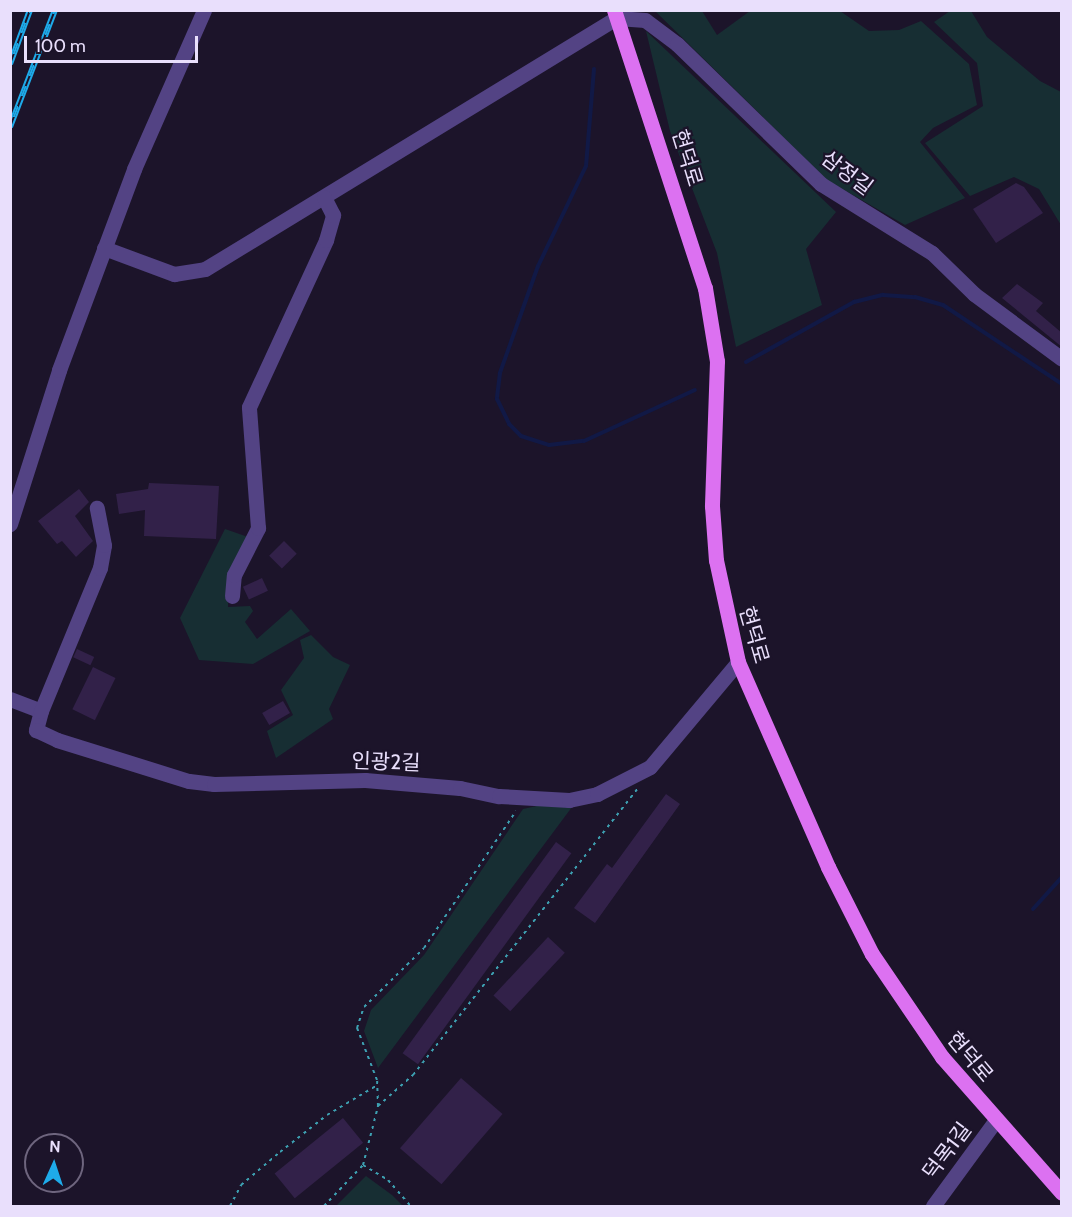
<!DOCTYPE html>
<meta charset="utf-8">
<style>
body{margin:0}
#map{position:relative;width:1072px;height:1217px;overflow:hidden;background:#1c142a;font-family:Cabin,"Noto Sans KR",sans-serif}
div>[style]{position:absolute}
.green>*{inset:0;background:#172e33}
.stream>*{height:4px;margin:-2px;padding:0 2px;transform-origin:2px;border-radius:2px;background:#111946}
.building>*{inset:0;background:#322149;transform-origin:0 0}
.path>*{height:2px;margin-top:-1px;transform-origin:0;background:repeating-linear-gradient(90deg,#3da1b2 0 3px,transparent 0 7.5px)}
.minor>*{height:15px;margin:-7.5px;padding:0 7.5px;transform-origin:7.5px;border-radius:7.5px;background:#534384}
.major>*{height:15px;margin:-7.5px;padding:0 7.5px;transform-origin:7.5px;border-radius:7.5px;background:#dc71f1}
.rail>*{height:6px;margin-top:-3px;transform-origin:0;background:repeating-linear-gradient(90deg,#1c142a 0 11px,#1eabea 0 22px);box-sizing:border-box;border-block:2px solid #1eabea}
span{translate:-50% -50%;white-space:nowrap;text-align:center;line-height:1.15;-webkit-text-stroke:4.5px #1c142a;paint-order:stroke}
.street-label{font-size:21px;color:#e9dffc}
.frame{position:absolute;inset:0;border:12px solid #e9dffc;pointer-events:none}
.north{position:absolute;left:24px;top:1133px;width:60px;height:60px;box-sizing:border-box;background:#1c142a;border:2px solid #6e657e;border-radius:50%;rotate:3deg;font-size:16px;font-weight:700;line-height:24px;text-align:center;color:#e9dffc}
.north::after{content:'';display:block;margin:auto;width:21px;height:27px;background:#1eabea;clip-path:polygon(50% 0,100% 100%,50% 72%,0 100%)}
.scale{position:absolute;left:24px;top:36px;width:174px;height:27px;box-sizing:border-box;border:3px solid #e9dffc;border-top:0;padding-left:8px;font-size:18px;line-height:21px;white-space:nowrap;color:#e9dffc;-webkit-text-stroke:4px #1c142a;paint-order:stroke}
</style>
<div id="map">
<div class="green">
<div style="clip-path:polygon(655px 11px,702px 11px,717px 35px,750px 11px,840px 11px,869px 31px,899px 30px,921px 21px,969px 64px,977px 105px,933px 128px,920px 142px,965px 198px,905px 225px,827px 180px)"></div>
<div style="clip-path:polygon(950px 11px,971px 11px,987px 37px,1040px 81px,1061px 92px,1061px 225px,1039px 189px,1014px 177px,970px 196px,925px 143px,983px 106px,977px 63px,934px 22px)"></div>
<div style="clip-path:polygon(646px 31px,836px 212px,806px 249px,822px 305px,736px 347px,717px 253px,670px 131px)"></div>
<div style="clip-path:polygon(225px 529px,248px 537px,229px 577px,228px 607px,250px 606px,253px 611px,245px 622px,257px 639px,291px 609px,310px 631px,253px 664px,199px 660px,180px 618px)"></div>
<div style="clip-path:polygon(311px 635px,333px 657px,350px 665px,329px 709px,333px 719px,276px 758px,267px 731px,293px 715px,281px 690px,304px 658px,300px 640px)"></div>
<div style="clip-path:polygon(541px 805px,572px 807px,378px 1068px,364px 1031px,371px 1010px,424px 955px,523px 809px)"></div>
<div style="clip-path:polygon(366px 1176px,392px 1195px,403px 1206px,336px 1206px)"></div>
</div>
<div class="stream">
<div style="left:594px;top:69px;width:97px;rotate:94.7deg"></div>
<div style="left:586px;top:166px;width:111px;rotate:115.6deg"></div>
<div style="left:538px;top:266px;width:114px;rotate:109.6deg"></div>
<div style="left:500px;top:373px;width:26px;rotate:97deg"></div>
<div style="left:497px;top:399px;width:28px;rotate:64deg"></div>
<div style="left:509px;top:424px;width:17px;rotate:45deg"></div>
<div style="left:521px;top:436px;width:29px;rotate:18deg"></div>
<div style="left:549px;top:445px;width:35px;rotate:-7deg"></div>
<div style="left:584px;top:441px;width:122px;rotate:-24.7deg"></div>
<div style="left:746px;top:362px;width:124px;rotate:-29.1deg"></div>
<div style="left:854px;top:302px;width:30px;rotate:-14deg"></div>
<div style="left:883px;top:295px;width:32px;rotate:4deg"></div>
<div style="left:915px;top:297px;width:29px;rotate:16deg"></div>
<div style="left:943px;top:305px;width:143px;rotate:33.6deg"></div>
<div style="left:1033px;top:909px;width:43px;rotate:-47.8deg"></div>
</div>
<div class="building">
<div style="clip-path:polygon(1016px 183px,1024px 187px,1043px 213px,996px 243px,973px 209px)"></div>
<div style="clip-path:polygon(1017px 284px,1043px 303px,1036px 311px,1062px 333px,1062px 347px,1002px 298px)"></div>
<div style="clip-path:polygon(149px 483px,219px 486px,216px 539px,144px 536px,145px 510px,119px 514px,116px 494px,148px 489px)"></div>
<div style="clip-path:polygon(79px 489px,89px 502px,75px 516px,93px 541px,76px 557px,62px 541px,57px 544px,38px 521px)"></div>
<div style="left:284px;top:541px;width:18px;height:21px;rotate:45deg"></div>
<div style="left:262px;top:578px;width:14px;height:21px;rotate:65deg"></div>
<div style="left:77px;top:649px;width:19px;height:9px;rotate:25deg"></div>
<div style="left:93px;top:667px;width:25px;height:47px;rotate:26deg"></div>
<div style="left:283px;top:701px;width:14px;height:24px;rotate:60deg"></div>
<div style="clip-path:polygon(666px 794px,680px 804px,595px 923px,574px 908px,607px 864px,612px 868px)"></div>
<div style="left:556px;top:842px;width:19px;height:261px;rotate:36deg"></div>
<div style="left:548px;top:937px;width:23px;height:80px;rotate:43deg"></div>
<div style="left:461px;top:1078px;width:55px;height:93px;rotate:41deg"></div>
<div style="left:343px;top:1118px;width:32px;height:88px;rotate:51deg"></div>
</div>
<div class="path">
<div style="left:378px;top:1106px;width:47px;rotate:-41.5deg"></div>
<div style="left:413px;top:1075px;width:365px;rotate:-51.9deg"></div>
<div style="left:363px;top:1165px;width:29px;rotate:31deg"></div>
<div style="left:388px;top:1180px;width:35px;rotate:49deg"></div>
<div style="left:230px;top:1206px;width:24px;rotate:-62deg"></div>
<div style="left:241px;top:1185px;width:51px;rotate:-40.2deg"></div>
<div style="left:280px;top:1152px;width:60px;rotate:-38.2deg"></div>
<div style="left:327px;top:1115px;width:57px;rotate:-30.6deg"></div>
<div style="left:324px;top:1206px;width:57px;rotate:-46.4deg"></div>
<div style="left:363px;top:1165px;width:61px;rotate:-75.7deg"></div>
<div style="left:378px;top:1106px;width:26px;rotate:-92deg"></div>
<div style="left:377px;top:1080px;width:56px;rotate:-111deg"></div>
<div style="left:357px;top:1028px;width:22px;rotate:-72deg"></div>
<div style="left:364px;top:1007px;width:84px;rotate:-44.5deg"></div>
<div style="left:424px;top:948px;width:165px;rotate:-56.1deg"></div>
</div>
<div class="minor">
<div style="left:104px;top:248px;width:75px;rotate:20.4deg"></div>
<div style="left:174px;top:274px;width:31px;rotate:-9deg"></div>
<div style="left:205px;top:269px;width:482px;rotate:-31.4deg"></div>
<div style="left:617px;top:18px;width:28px;rotate:4deg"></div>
<div style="left:645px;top:20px;width:40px;rotate:37deg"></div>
<div style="left:677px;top:44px;width:201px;rotate:44.2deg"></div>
<div style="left:821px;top:184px;width:131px;rotate:31.9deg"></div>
<div style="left:932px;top:253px;width:59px;rotate:44.3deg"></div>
<div style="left:974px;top:294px;width:109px;rotate:36.5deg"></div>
<div style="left:10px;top:524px;width:162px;rotate:-72.3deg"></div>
<div style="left:59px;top:370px;width:215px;rotate:-69.5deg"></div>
<div style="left:134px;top:169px;width:174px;rotate:-66.2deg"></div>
<div style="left:232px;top:596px;width:21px;rotate:-85deg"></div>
<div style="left:234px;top:575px;width:53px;rotate:-62.9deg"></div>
<div style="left:258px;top:528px;width:121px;rotate:-94.3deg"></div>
<div style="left:249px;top:407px;width:184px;rotate:-65.2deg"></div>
<div style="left:326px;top:240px;width:26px;rotate:-74deg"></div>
<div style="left:333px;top:215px;width:20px;rotate:-117deg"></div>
<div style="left:10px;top:699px;width:33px;rotate:21deg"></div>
<div style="left:41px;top:711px;width:20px;rotate:105deg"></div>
<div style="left:36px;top:730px;width:23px;rotate:25deg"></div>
<div style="left:57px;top:740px;width:138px;rotate:17.3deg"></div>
<div style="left:189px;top:781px;width:25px;rotate:7deg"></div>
<div style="left:214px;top:784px;width:151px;rotate:-1.5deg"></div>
<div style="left:365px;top:780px;width:95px;rotate:4.8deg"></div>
<div style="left:460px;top:788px;width:40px;rotate:12deg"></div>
<div style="left:499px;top:796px;width:70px;rotate:3.3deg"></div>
<div style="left:569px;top:800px;width:29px;rotate:-12deg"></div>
<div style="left:597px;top:794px;width:59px;rotate:-27deg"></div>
<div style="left:650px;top:767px;width:137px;rotate:-50deg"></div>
<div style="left:41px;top:711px;width:155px;rotate:-67.6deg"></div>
<div style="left:100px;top:568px;width:23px;rotate:-80deg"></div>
<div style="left:104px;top:545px;width:38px;rotate:-101deg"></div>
<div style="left:933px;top:1206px;width:107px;rotate:-53.8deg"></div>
</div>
<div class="major">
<div style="left:614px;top:10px;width:293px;rotate:71.9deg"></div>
<div style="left:705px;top:288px;width:74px;rotate:80.7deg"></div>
<div style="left:717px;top:361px;width:145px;rotate:92deg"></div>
<div style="left:712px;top:506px;width:54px;rotate:85.8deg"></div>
<div style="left:716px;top:560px;width:104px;rotate:77.8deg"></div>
<div style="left:738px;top:662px;width:224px;rotate:66.3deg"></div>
<div style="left:828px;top:867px;width:97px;rotate:63.2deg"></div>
<div style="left:872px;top:954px;width:125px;rotate:55.8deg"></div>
<div style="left:942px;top:1057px;width:181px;rotate:48.6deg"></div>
</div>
<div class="rail">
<div style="left:10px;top:64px;width:58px;rotate:-69.7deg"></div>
<div style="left:10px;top:127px;width:125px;rotate:-69deg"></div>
</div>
<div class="street-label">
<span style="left:687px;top:158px;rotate:73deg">현덕로</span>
<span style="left:847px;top:173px;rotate:37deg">삼정길</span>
<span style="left:754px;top:635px;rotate:74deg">현덕로</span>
<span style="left:386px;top:762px;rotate:2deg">인광2길</span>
<span style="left:970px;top:1057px;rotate:50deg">현덕로</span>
<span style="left:947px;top:1151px;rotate:-53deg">덕목1길</span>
</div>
<div class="frame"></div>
<div class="north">N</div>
<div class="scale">100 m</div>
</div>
